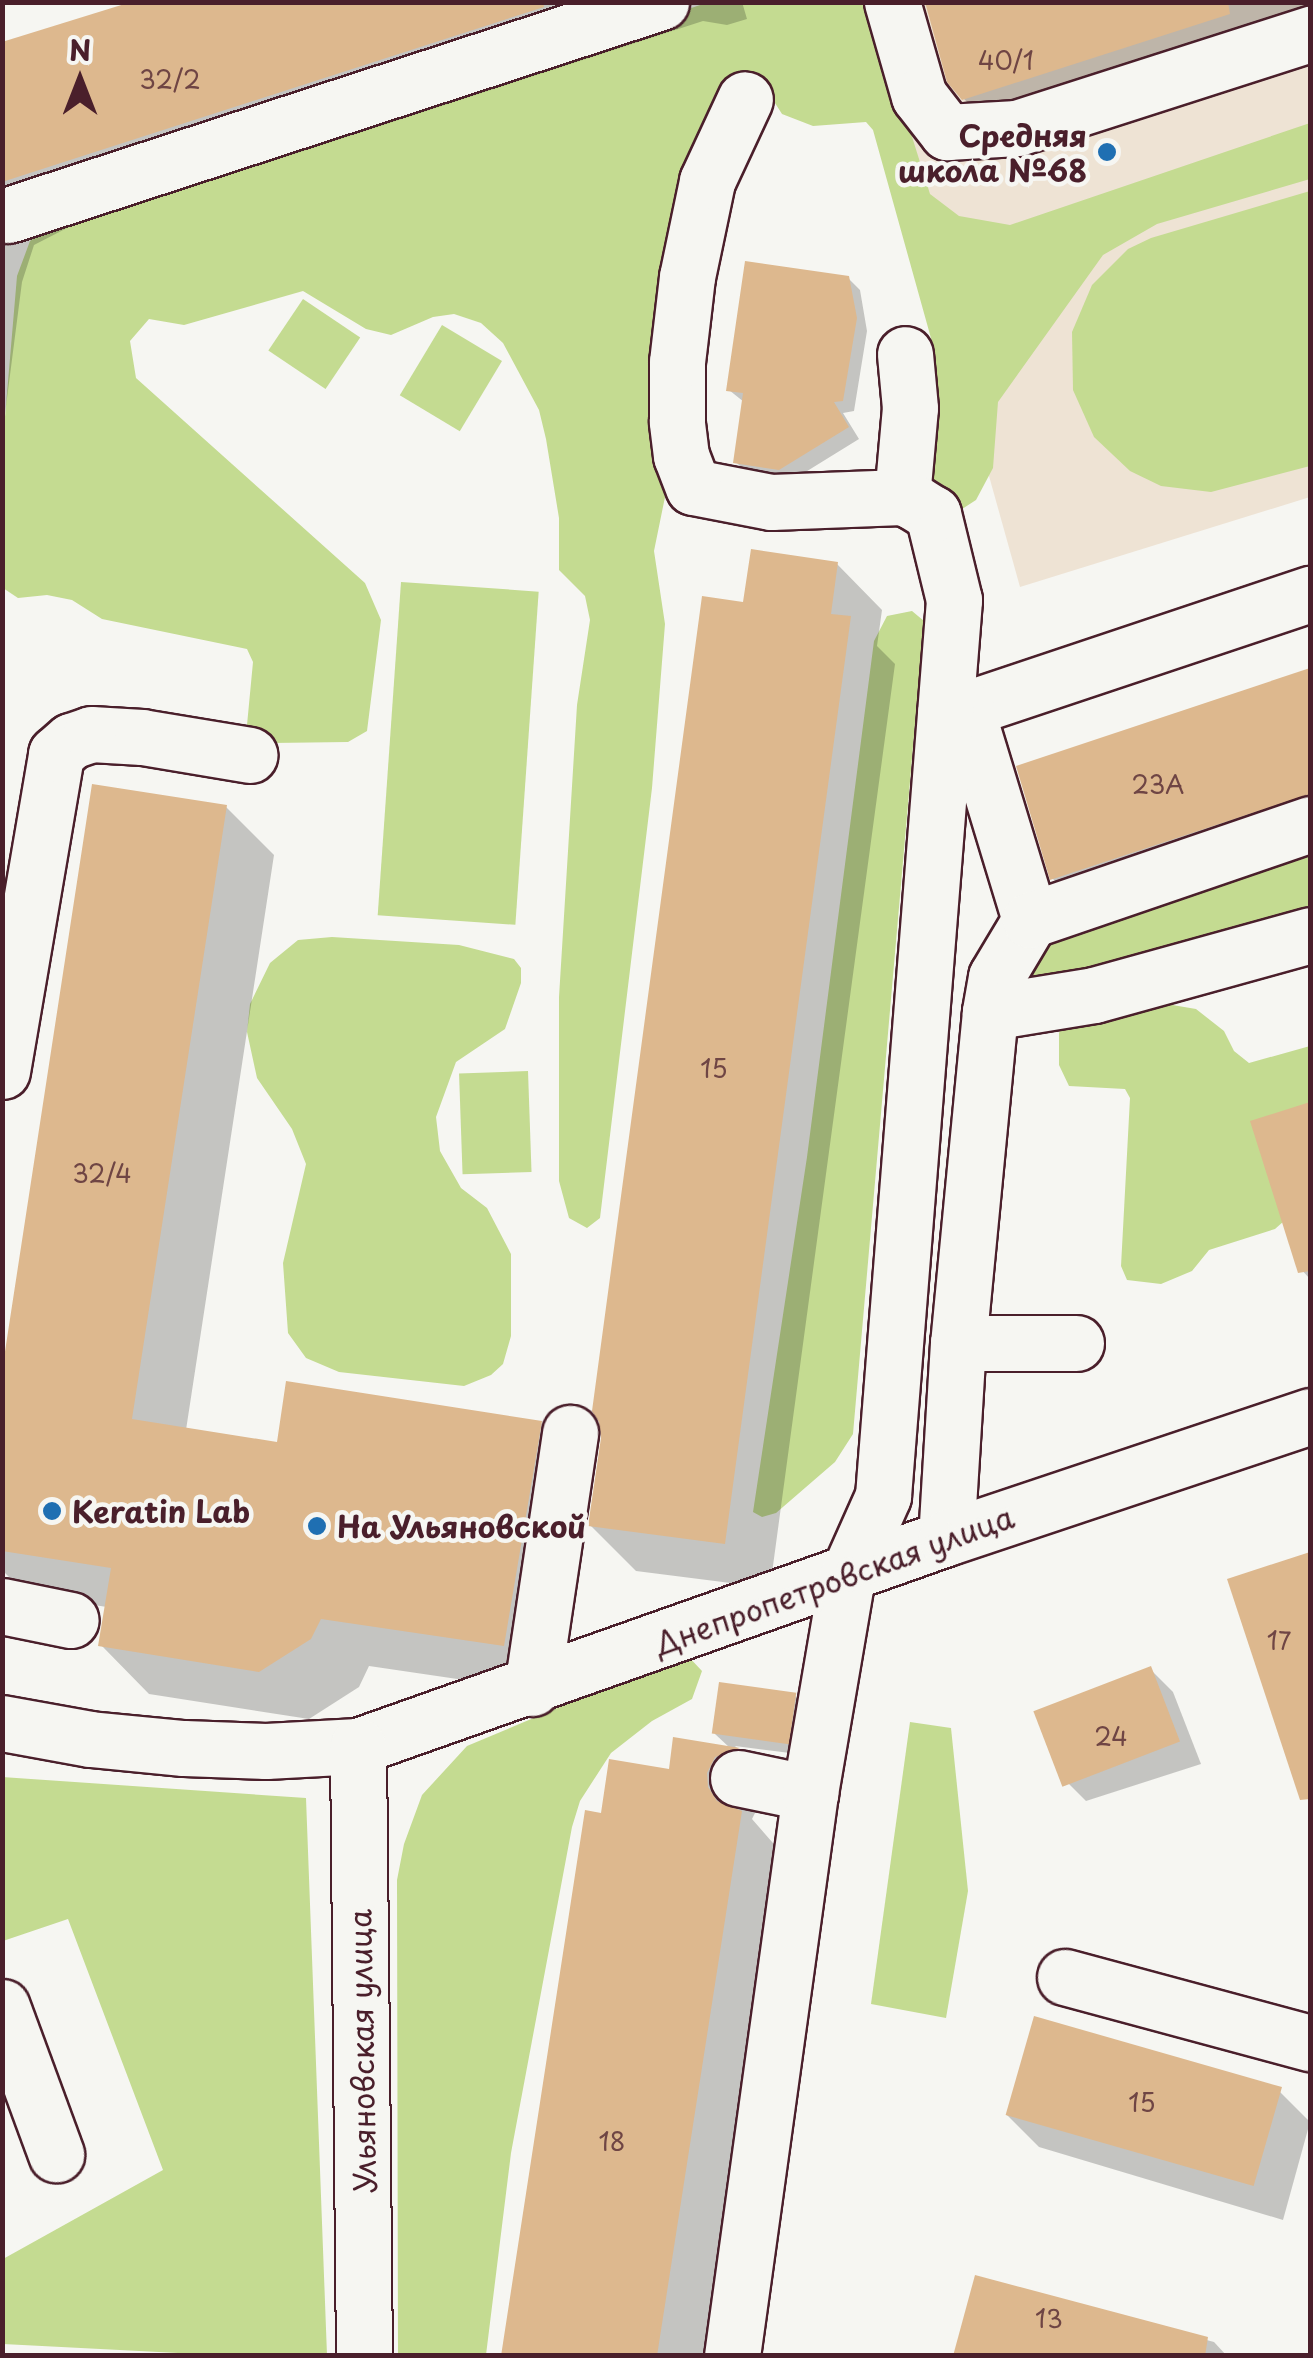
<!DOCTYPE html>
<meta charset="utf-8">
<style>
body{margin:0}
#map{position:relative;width:1313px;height:2358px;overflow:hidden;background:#f6f6f2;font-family:"Playpen Sans",sans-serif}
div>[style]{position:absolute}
.built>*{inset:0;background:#eee3d4}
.green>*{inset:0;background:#c4db91;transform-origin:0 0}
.shadow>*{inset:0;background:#0003}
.building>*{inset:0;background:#ddb88e;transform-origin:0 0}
.roads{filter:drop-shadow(2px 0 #4a1f2b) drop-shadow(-2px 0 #4a1f2b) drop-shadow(0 2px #4a1f2b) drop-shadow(0 -2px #4a1f2b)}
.minor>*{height:55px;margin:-27.5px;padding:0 27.5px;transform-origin:27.5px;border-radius:27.5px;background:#f6f6f2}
.dots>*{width:28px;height:28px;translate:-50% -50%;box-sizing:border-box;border:5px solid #f6f6f2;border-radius:50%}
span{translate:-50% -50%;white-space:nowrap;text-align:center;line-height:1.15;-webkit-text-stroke:9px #f6f6f2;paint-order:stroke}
.number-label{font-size:25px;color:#6f4544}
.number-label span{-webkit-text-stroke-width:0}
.poi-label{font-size:30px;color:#4a1f2b;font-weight:700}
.right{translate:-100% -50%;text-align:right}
.left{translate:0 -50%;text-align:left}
.street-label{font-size:30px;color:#4a1f2b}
.frame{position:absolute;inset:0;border:5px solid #4a1f2b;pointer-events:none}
.north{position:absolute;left:30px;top:30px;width:100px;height:100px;-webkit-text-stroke:8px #f6f6f2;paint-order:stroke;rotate:0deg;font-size:28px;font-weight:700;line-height:40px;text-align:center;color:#4a1f2b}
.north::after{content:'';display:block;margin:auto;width:35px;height:45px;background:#4a1f2b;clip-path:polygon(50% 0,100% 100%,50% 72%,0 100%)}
</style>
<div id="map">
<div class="built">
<div style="clip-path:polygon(857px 3px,1310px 3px,1310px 497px,1020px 587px)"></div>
</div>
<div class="green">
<div style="clip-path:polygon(706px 3px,870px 3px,930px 194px,959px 216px,1010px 225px,1310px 123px,1310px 179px,1157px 224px,1103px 255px,998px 402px,993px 468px,976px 500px,959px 511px,931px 494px,934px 349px,873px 130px,866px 122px,813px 126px,782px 114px,766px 89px,654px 421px,665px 497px,654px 551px,665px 624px,652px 788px,600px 1218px,587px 1228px,569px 1218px,559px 1181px,559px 997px,577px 705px,590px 620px,585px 596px,559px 570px,559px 518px,546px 439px,539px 410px,503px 343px,481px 323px,454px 314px,433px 317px,391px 335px,366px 329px,303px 291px,184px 325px,149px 319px,130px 341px,136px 378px,365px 583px,381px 620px,367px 731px,348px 742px,272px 743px,257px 738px,247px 725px,253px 662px,247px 649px,102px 619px,72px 600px,47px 595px,18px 598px,3px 588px,3px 440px,17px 276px,30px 241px,51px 225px)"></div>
<div style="clip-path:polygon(1310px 191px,1310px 466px,1211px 492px,1161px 486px,1130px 471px,1094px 437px,1073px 390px,1072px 332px,1092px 285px,1128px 249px,1151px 238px)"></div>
<div style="left:303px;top:299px;width:69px;height:62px;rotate:34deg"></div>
<div style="left:442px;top:325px;width:70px;height:82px;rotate:31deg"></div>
<div style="left:401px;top:582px;width:138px;height:334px;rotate:4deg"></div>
<div style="clip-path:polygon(912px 611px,924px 621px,853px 1434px,835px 1462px,776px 1513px,762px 1517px,753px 1512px,807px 1157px,874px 641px,887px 616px)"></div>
<div style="clip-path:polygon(1310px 841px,1310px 923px,1050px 989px,1020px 976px,1034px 943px)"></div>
<div style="clip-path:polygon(332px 937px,459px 945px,514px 959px,521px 968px,521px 983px,505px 1029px,456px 1062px,436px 1117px,440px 1151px,461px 1188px,487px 1208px,511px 1254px,511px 1336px,503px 1364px,491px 1375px,464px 1386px,339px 1372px,306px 1358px,288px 1333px,283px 1263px,306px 1164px,292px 1129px,257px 1078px,247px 1032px,250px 1004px,270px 963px,298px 940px)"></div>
<div style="clip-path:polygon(1143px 1000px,1196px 1009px,1224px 1031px,1234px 1051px,1249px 1063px,1310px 1046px,1310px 1106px,1284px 1116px,1284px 1221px,1275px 1229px,1209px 1250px,1192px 1271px,1161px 1284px,1127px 1280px,1121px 1266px,1130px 1098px,1125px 1089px,1069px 1086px,1059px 1065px,1059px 1033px,1067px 1015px)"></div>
<div style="left:528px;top:1071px;width:101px;height:69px;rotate:88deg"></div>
<div style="clip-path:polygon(686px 1654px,702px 1671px,692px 1699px,652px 1721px,611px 1753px,580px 1801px,572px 1827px,511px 2153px,486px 2355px,398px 2356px,397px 1880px,404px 1844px,422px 1795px,467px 1746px)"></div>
<div style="clip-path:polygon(910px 1722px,951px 1728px,968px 1891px,946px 2018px,871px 2004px)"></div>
<div style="clip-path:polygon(2px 1777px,306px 1798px,327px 2355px,217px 2355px,3px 2344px,3px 2259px,163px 2170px,68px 1919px,3px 1941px)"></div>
</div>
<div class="shadow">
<div style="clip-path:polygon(140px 2px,742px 2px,747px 19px,727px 25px,703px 21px,69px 227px,34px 245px,22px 282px,2px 437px,2px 45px)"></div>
<div style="clip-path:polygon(927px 2px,1310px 2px,1310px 39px,1003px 137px,963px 98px)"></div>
<div style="clip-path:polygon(848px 278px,860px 290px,867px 331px,854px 411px,843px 413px,859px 439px,791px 481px,747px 473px,736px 462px,744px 402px,729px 390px)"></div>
<div style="clip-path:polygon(837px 564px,882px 610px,877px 646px,895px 664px,770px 1588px,636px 1571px,590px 1525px)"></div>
<div style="clip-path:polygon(1310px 671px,1310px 821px,1076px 901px,1053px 879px,1019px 768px)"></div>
<div style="clip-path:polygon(226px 807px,274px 855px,186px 1430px,279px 1445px,541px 1423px,590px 1472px,552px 1693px,369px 1666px,359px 1687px,309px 1719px,149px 1694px,101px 1645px,107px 1607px,27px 1595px,2px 1570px,2px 1390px)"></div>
<div style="clip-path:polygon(1310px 1105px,1310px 1279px,1299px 1267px,1253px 1123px)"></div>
<div style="clip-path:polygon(1310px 1555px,1310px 1730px,1296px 1734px,1230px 1581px)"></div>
<div style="clip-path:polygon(1150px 1669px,1173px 1692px,1201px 1764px,1086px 1801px,1063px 1778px)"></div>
<div style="clip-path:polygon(794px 1695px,806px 1706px,798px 1754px,735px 1746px,782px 1793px,761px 1801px,752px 1819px,786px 1858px,709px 2356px,503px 2356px,603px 1816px,671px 1772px,730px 1748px,715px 1734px)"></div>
<div style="clip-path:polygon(1280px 2092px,1310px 2122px,1283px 2220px,1039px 2147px,1007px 2115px)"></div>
<div style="clip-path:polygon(976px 2278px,1214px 2342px,1227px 2356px,956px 2356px)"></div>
</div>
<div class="building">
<div style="clip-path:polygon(131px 2px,543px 2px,544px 7px,2px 182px,2px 42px)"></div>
<div style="clip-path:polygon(925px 2px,1228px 2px,1230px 14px,962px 100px,947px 82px)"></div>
<div style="clip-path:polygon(745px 261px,849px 276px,857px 318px,843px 401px,834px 402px,849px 427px,779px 470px,733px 463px,743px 393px,726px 391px)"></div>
<div style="clip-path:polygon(751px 549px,838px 562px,831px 614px,851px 616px,725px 1544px,588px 1526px,601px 1438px,599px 1422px,592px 1411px,702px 596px,743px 602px)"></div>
<div style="clip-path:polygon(1310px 668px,1310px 794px,1050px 880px,1016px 766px)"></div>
<div style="clip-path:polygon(92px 784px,227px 805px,132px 1419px,277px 1442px,286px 1381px,542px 1421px,504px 1646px,321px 1619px,311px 1639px,259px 1672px,98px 1646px,111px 1568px,2px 1551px,2px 1371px)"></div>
<div style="clip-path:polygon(1310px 1102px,1310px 1271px,1298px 1273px,1250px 1121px)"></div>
<div style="clip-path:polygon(1310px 1552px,1310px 1799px,1300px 1800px,1227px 1579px)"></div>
<div style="left:1151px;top:1666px;width:81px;height:126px;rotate:69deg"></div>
<div style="left:719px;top:1682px;width:78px;height:52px;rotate:8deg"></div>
<div style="clip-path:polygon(673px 1737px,740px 1748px,715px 1757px,707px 1773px,708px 1787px,717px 1801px,742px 1811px,657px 2356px,501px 2356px,585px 1810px,601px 1813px,609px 1759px,669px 1769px)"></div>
<div style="left:1034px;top:2016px;width:258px;height:103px;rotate:16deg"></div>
<div style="clip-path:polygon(975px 2275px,1208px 2337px,1205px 2356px,953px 2356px)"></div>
</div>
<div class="roads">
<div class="minor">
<div style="left:892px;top:2px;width:98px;rotate:74deg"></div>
<div style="left:919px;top:96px;width:46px;rotate:52.1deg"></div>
<div style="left:947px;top:132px;width:70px;rotate:-3.3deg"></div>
<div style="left:1017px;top:128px;width:308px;rotate:-17.8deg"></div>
<div style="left:8px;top:215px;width:687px;rotate:-18.07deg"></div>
<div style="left:902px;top:497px;width:89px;rotate:-84.9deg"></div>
<div style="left:910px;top:408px;width:54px;rotate:-95.3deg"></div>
<div style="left:966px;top:709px;width:363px;rotate:-18.5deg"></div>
<div style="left:945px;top:713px;width:21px;rotate:-11deg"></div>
<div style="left:966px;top:709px;width:220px;rotate:73.1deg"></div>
<div style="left:1030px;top:920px;width:66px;rotate:120.8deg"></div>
<div style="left:996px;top:977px;width:36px;rotate:100deg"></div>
<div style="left:990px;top:1012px;width:333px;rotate:95.5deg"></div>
<div style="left:958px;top:1343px;width:195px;rotate:93.5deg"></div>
<div style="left:1030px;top:920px;width:296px;rotate:-18.9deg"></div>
<div style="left:990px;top:1012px;width:105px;rotate:-9.3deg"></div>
<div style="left:1094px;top:995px;width:224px;rotate:-15.5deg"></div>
<div style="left:2px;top:1071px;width:322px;rotate:-80.3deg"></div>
<div style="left:56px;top:754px;width:20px;rotate:-41deg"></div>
<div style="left:71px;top:741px;width:21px;rotate:-19deg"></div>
<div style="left:91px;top:734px;width:51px;rotate:3.4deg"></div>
<div style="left:142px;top:737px;width:109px;rotate:9.5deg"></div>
<div style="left:958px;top:1343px;width:118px"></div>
<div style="left:2px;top:1606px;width:70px;rotate:11.5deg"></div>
<div style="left:532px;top:1688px;width:258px;rotate:-81.5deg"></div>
<div style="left:2px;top:1723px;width:89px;rotate:10.3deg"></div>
<div style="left:90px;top:1739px;width:94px;rotate:5.5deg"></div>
<div style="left:184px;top:1748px;width:82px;rotate:2.1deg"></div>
<div style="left:266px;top:1751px;width:92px;rotate:-3.1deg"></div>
<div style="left:358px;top:1746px;width:624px;rotate:-19.48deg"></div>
<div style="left:946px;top:1538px;width:384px;rotate:-18.5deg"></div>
<div style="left:358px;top:1746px;width:610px;rotate:89.44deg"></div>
<div style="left:738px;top:1778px;width:74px;rotate:11.8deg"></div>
<div style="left:1065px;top:1977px;width:254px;rotate:15.1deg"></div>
<div style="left:2px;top:2007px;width:157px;rotate:69.8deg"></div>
<div style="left:732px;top:2356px;width:568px;rotate:-82.11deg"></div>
<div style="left:810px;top:1793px;width:219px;rotate:-80.3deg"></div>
<div style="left:847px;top:1577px;width:89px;rotate:-66deg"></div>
<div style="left:883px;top:1496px;width:899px;rotate:-85.47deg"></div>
<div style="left:954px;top:600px;width:89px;rotate:-103.7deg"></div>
<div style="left:933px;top:514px;width:22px;rotate:-148deg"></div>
<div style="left:914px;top:502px;width:13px;rotate:-157deg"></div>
<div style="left:902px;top:497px;width:131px;rotate:177.8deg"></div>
<div style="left:771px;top:502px;width:79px;rotate:-169.1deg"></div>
<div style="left:693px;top:487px;width:33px;rotate:-111deg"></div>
<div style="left:681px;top:456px;width:35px;rotate:-97deg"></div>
<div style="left:677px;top:421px;width:59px;rotate:-90deg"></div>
<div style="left:677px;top:362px;width:86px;rotate:-83.3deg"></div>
<div style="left:687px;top:277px;width:98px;rotate:-78.2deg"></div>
<div style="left:707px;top:181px;width:90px;rotate:-65.1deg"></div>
</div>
</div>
<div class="dots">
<div style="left:1107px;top:152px;background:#1f6fb2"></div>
<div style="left:52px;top:1511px;background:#1f6fb2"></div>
<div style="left:317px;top:1526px;background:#1f6fb2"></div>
</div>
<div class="number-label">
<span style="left:1006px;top:60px">40/1</span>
<span style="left:170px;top:79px">32/2</span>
<span style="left:1158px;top:784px">23А</span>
<span style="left:714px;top:1068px">15</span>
<span style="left:102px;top:1173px">32/4</span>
<span style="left:1279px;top:1640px">17</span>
<span style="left:1111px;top:1736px">24</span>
<span style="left:1142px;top:2102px">15</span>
<span style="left:612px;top:2141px">18</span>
<span style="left:1049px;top:2318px">13</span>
</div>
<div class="poi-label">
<span class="right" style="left:1087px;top:152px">Средняя<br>школа №68</span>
<span class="left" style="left:72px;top:1511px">Keratin Lab</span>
<span class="left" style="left:337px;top:1526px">На Ульяновской</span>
</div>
<div class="street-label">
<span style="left:834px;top:1580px;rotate:-20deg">Днепропетровская улица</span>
<span style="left:362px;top:2051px;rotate:-91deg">Ульяновская улица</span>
</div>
<div class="frame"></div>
<div class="north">N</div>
</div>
